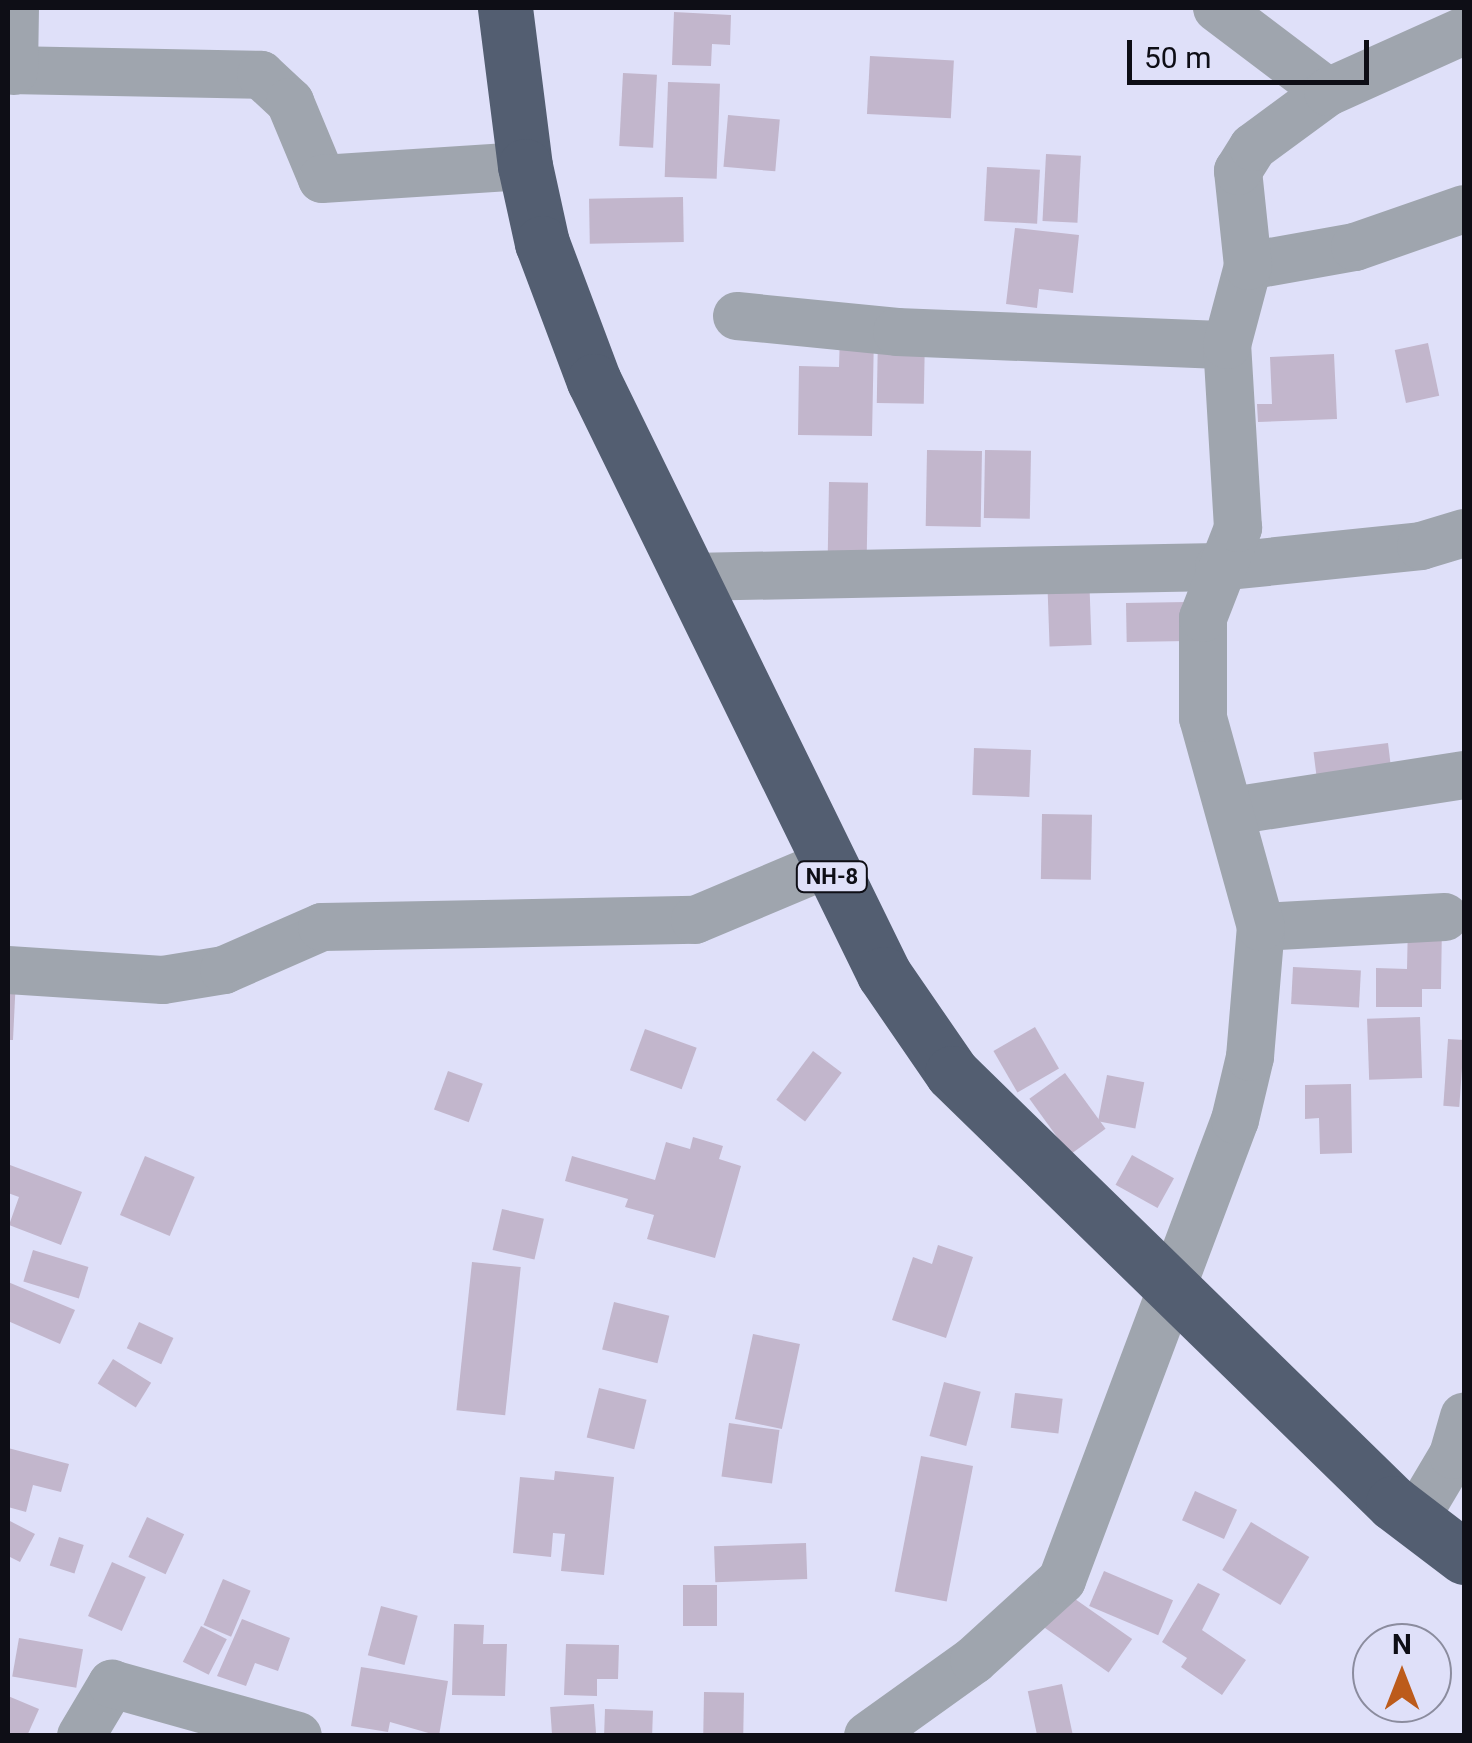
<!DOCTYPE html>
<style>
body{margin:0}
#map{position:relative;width:1472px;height:1743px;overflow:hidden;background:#dfe0f9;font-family:Roboto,sans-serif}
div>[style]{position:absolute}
.building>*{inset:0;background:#c2b6cc;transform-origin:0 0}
.minor>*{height:48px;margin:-24px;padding:0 24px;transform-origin:24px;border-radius:24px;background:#9fa5ae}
.highway>*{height:55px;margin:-27.5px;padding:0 27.5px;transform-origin:27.5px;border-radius:27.5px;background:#535e71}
span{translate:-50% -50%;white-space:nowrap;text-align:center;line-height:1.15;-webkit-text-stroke:10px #dfe0f9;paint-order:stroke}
.shield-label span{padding:2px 8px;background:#dfe0f9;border:2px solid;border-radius:8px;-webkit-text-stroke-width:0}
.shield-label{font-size:22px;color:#0e0e16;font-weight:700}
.frame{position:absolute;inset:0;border:10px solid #0e0e16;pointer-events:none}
.north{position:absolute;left:1352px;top:1623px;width:100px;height:100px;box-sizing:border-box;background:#dfe0f9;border:2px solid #8b8c9e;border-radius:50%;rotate:0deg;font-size:28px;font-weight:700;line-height:40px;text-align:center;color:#0e0e16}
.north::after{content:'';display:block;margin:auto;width:35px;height:45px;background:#bc5b1b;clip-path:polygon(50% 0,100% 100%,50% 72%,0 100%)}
.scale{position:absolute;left:1127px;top:40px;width:242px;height:45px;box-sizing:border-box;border:5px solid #0e0e16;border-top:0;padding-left:12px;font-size:30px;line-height:35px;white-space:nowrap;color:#0e0e16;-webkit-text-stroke:8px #dfe0f9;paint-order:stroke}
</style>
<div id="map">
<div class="building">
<div style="clip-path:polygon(674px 12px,731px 15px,730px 45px,712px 44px,711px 66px,672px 65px)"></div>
<div style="left:870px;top:56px;width:84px;height:58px;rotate:3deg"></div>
<div style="left:623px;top:73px;width:34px;height:73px;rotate:3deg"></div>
<div style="left:668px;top:82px;width:52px;height:95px;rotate:2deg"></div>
<div style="left:728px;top:115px;width:52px;height:52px;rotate:5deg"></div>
<div style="left:1046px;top:154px;width:35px;height:67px;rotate:3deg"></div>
<div style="left:987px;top:167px;width:53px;height:54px;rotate:3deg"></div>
<div style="left:683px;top:197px;width:45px;height:94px;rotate:89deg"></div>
<div style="clip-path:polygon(1015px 228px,1079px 235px,1073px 293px,1039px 289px,1037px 308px,1006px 304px)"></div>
<div style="left:878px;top:333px;width:47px;height:70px;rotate:1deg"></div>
<div style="clip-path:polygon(840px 334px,874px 334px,872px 436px,798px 435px,799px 366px,839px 367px)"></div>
<div style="left:1428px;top:343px;width:54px;height:34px;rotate:78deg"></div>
<div style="clip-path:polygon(1334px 354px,1337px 419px,1258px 422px,1257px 404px,1272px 404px,1270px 357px)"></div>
<div style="left:927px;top:450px;width:55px;height:76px;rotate:1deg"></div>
<div style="left:985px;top:450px;width:46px;height:68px;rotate:1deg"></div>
<div style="left:829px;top:482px;width:39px;height:76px;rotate:1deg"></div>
<div style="left:1089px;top:572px;width:73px;height:42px;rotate:88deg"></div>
<div style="left:1187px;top:602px;width:39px;height:61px;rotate:89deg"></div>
<div style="left:1388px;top:743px;width:43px;height:75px;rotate:83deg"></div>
<div style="left:974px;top:748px;width:57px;height:47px;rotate:2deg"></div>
<div style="left:1042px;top:814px;width:50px;height:65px;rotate:1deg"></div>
<div style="clip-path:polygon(1408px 921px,1442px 922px,1441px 989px,1422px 989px,1422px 1007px,1376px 1007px,1376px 968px,1407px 969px)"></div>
<div style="left:1293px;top:967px;width:68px;height:37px;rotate:3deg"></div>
<div style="clip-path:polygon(8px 977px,16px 978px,13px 1040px,8px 1040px)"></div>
<div style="left:1420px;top:1017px;width:61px;height:53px;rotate:88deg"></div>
<div style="left:1035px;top:1027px;width:48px;height:48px;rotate:60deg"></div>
<div style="left:645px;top:1029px;width:55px;height:44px;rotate:20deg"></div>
<div style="left:1448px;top:1039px;width:16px;height:67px;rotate:4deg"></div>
<div style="left:813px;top:1051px;width:36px;height:61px;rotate:37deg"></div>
<div style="left:448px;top:1071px;width:37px;height:41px;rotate:20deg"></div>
<div style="left:1065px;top:1073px;width:69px;height:44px;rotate:54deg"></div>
<div style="left:1107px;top:1075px;width:38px;height:47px;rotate:11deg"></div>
<div style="clip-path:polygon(1351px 1084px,1352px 1153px,1320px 1154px,1319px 1118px,1305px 1119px,1305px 1085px)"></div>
<div style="clip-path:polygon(693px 1137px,723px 1146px,719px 1159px,741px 1166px,715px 1258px,647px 1239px,654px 1215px,625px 1207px,628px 1199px,565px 1181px,572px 1156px,655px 1180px,666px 1142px,690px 1149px)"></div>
<div style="left:1132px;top:1155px;width:48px;height:34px;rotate:29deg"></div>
<div style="left:145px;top:1156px;width:54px;height:64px;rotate:23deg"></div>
<div style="clip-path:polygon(10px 1165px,82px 1192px,61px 1245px,9px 1225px,19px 1197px,8px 1193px)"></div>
<div style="left:502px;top:1209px;width:43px;height:42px;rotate:13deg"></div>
<div style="clip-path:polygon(938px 1245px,973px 1257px,946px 1338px,892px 1320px,913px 1257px,932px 1264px)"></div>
<div style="left:33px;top:1250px;width:58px;height:33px;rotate:17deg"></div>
<div style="left:472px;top:1262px;width:49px;height:149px;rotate:6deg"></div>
<div style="clip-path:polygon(8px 1282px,75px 1310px,60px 1344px,8px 1321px)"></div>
<div style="left:614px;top:1302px;width:57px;height:49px;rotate:14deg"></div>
<div style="left:139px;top:1322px;width:38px;height:29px;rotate:25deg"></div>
<div style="left:753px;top:1334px;width:48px;height:87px;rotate:12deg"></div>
<div style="left:113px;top:1359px;width:45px;height:29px;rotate:32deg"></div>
<div style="left:944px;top:1382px;width:38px;height:56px;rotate:15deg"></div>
<div style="left:599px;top:1388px;width:49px;height:51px;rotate:14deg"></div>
<div style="left:1015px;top:1393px;width:48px;height:35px;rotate:7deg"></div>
<div style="left:729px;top:1423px;width:51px;height:54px;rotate:8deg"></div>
<div style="clip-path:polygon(8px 1448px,69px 1464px,61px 1492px,33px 1485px,26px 1512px,8px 1507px)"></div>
<div style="left:921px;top:1456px;width:53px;height:138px;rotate:11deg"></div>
<div style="clip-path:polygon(555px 1471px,614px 1477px,604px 1575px,561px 1571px,565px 1534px,553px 1533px,551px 1557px,513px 1553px,520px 1477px,554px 1480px)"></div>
<div style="left:1195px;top:1491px;width:46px;height:32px;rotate:24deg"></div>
<div style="left:147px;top:1517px;width:41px;height:44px;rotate:25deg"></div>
<div style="clip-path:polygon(8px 1520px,35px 1534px,20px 1562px,8px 1556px)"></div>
<div style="left:1251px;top:1522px;width:68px;height:56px;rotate:31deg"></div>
<div style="left:59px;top:1537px;width:26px;height:30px;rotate:18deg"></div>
<div style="left:806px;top:1543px;width:36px;height:92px;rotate:88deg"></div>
<div style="left:112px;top:1562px;width:37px;height:59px;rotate:24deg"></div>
<div style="left:1104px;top:1571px;width:75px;height:38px;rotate:23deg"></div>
<div style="left:223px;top:1579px;width:30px;height:50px;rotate:23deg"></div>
<div style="clip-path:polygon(1198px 1583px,1220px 1594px,1202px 1630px,1246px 1660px,1222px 1695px,1181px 1667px,1187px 1658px,1162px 1642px)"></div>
<div style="left:683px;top:1585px;width:34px;height:41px"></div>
<div style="left:1065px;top:1592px;width:82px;height:41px;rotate:35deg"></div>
<div style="left:381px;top:1606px;width:38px;height:51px;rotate:15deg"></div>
<div style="clip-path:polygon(242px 1619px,290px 1638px,278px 1671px,255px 1663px,246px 1686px,217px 1676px)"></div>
<div style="clip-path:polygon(454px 1624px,484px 1625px,483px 1644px,507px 1644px,505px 1696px,452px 1695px)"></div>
<div style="left:201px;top:1626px;width:29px;height:40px;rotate:27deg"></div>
<div style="left:19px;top:1638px;width:65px;height:39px;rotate:10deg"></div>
<div style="clip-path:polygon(566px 1644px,619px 1645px,618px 1679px,597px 1679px,597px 1696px,564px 1695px)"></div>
<div style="clip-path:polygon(361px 1667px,448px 1681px,439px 1736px,390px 1722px,388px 1732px,351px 1726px)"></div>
<div style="left:1062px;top:1684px;width:51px;height:35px;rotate:78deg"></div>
<div style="left:704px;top:1692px;width:40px;height:44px;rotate:1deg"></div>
<div style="clip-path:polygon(8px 1696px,39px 1709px,27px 1736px,8px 1736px)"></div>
<div style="left:594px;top:1704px;width:32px;height:44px;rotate:86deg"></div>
<div style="left:605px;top:1709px;width:48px;height:27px;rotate:2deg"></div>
</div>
<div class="minor">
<div style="left:1217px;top:8px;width:139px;rotate:37.1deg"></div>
<div style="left:8px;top:70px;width:253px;rotate:1.1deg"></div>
<div style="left:261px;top:75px;width:40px;rotate:43deg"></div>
<div style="left:290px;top:102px;width:83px;rotate:67.4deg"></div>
<div style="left:322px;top:179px;width:203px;rotate:-3.7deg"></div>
<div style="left:14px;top:71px;width:63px;rotate:-89.1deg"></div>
<div style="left:1248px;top:266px;width:109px;rotate:-10.1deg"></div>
<div style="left:1355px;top:247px;width:115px;rotate:-19.2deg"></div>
<div style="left:737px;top:316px;width:161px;rotate:5.7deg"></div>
<div style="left:897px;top:332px;width:330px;rotate:2.3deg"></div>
<div style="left:690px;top:577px;width:529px;rotate:-1.08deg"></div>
<div style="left:1219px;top:567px;width:203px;rotate:-5.9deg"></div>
<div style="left:1421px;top:546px;width:45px;rotate:-16.8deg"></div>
<div style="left:1232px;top:811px;width:235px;rotate:-8.8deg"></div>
<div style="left:1261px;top:927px;width:184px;rotate:-3.1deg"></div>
<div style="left:8px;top:970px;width:155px;rotate:3.7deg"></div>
<div style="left:163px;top:980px;width:62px;rotate:-9.3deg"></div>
<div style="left:224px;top:970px;width:107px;rotate:-23.7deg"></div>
<div style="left:322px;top:927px;width:373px;rotate:-1.1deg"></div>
<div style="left:695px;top:920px;width:142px;rotate:-22.8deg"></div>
<div style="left:1415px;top:1519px;width:74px;rotate:-59.3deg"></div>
<div style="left:1453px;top:1455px;width:40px;rotate:-74deg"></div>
<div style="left:81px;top:1736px;width:61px;rotate:-59.2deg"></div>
<div style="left:112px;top:1684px;width:193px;rotate:15.6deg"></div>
<div style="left:868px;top:1736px;width:130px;rotate:-35.6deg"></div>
<div style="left:974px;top:1660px;width:119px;rotate:-42.3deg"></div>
<div style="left:1062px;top:1580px;width:491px;rotate:-69.4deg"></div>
<div style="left:1235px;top:1120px;width:65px;rotate:-76.6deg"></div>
<div style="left:1250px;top:1057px;width:130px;rotate:-85.2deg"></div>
<div style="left:1261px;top:927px;width:217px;rotate:-105.5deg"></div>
<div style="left:1203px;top:718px;width:100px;rotate:-90deg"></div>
<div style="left:1203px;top:618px;width:97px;rotate:-68.7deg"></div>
<div style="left:1238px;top:528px;width:183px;rotate:-93.4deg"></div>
<div style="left:1227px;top:345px;width:82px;rotate:-75.1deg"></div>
<div style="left:1248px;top:266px;width:96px;rotate:-96deg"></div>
<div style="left:1238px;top:171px;width:28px;rotate:-58deg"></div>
<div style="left:1253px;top:147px;width:93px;rotate:-36.3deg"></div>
<div style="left:1328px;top:92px;width:149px;rotate:-24.2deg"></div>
</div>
<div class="highway">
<div style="left:505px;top:8px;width:159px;rotate:82.8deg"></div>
<div style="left:525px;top:166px;width:79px;rotate:77.6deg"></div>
<div style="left:542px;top:243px;width:147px;rotate:69.4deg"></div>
<div style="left:594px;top:381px;width:660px;rotate:63.94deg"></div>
<div style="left:884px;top:974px;width:120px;rotate:55.5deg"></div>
<div style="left:952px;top:1073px;width:616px;rotate:44.28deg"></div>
<div style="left:1393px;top:1503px;width:89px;rotate:37.3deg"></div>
</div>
<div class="shield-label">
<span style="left:832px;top:877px">NH-8</span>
</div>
<div class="frame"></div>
<div class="north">N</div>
<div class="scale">50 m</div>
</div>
